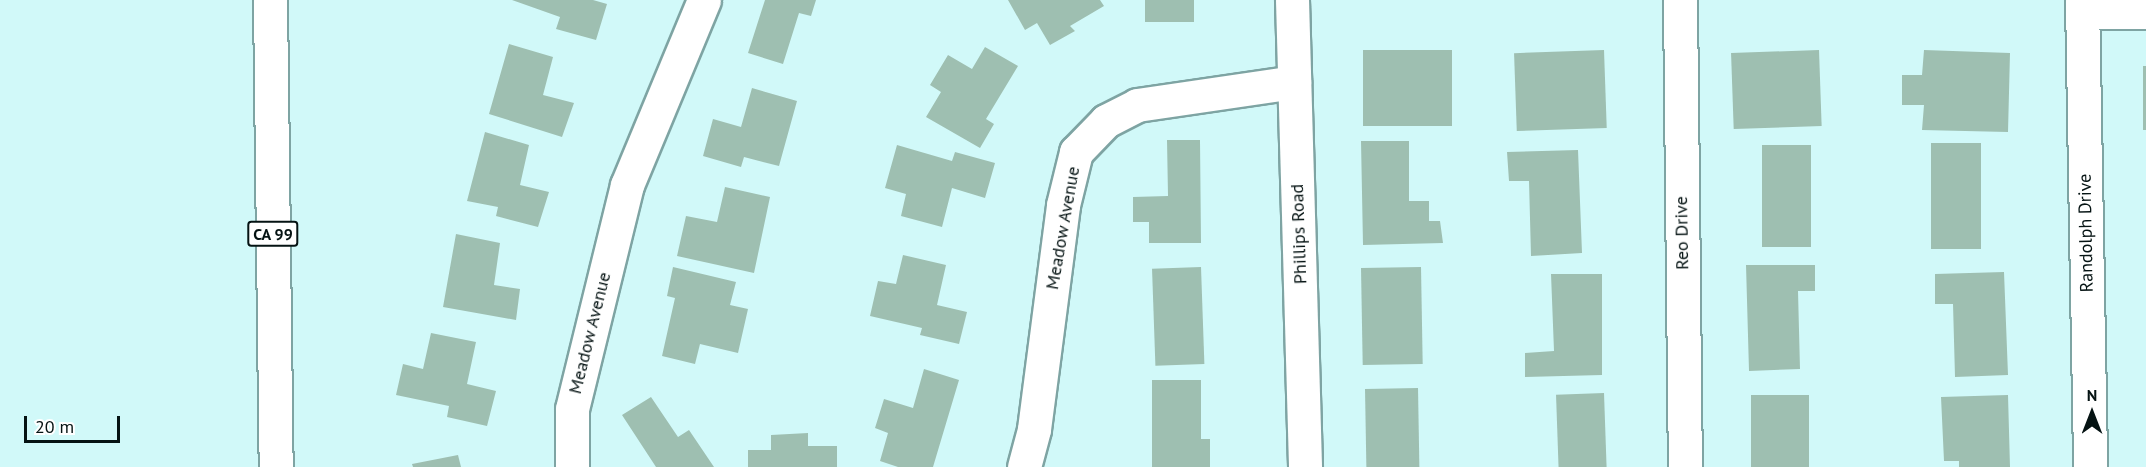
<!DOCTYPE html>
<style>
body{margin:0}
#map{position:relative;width:2146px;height:467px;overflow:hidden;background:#d1f9f9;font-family:"PT Sans",sans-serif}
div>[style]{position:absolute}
.building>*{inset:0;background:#9ebfb1;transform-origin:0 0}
.roads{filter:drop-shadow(2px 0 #7ea4a3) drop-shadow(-2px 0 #7ea4a3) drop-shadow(0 2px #7ea4a3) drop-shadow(0 -2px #7ea4a3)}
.minor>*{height:33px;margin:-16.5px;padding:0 16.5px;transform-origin:16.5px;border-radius:16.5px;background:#fff}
.highway>*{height:33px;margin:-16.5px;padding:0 16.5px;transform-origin:16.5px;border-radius:16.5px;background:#fff}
span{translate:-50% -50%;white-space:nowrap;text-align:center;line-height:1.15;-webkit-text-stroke:4.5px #fff;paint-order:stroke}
.shield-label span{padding:2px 4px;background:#fff;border:2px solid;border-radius:4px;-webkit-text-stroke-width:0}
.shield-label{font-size:16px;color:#051313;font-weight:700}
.street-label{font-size:18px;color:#051313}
.north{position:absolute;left:2062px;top:383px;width:60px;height:60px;-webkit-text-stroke:4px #fff;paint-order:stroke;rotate:0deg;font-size:16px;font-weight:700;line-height:24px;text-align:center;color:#051313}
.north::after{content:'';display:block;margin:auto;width:21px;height:27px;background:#051313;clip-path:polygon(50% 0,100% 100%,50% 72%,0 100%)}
.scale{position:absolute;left:24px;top:416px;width:96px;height:27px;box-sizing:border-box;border:3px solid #051313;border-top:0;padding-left:8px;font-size:18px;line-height:21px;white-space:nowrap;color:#051313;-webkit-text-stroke:4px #fff;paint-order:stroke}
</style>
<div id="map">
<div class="building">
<div style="clip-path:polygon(512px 0,593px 0,607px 4px,596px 40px,556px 29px,560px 17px)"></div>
<div style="clip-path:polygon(765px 0,816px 0,811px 16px,799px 13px,783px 64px,748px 53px)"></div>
<div style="clip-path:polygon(1008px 0,1100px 0,1104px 6px,1070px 26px,1075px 31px,1050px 45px,1037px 23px,1025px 30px)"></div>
<div style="left:1145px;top:0;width:49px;height:22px"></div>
<div style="clip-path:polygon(509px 44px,553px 57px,543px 95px,574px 103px,562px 137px,489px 114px)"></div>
<div style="clip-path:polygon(985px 47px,1018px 66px,986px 119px,994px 124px,980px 148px,926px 117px,941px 92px,930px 85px,948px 55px,972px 69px)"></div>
<div style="left:1363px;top:50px;width:89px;height:76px"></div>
<div style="left:1604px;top:50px;width:78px;height:90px;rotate:88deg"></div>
<div style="left:1819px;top:50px;width:76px;height:88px;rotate:88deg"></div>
<div style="clip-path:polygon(1924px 50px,2010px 53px,2008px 132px,1922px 130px,1924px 105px,1902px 105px,1902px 75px,1922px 75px)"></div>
<div style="left:2143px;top:66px;width:3px;height:64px"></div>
<div style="clip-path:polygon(752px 88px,797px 101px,779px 166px,744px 157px,741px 167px,703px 156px,713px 119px,741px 127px)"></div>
<div style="clip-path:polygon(485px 132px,529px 145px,520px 185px,549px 192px,538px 227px,496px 216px,498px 207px,467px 201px)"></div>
<div style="clip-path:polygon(1167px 140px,1200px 140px,1201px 243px,1149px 243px,1149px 222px,1133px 222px,1133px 197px,1168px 196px)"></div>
<div style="clip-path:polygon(1361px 141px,1409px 141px,1409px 201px,1429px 201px,1429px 221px,1440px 221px,1443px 243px,1363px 245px)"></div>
<div style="left:1931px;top:143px;width:50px;height:106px"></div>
<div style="clip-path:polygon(897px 145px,952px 161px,955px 152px,995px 163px,985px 198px,952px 188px,942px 227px,901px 216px,906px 194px,885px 188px)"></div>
<div style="left:1762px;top:145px;width:49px;height:102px"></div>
<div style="clip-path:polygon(1578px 150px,1582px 253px,1531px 256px,1529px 181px,1509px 181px,1507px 152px)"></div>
<div style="clip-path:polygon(725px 187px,770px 197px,754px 273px,677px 256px,686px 216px,717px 222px)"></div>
<div style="clip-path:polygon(456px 234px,500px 243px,494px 285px,520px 289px,516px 320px,443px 307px)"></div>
<div style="clip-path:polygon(903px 255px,946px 265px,937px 305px,967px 312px,959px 344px,920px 335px,922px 328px,870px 316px,878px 281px,896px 284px)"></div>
<div style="clip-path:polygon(1746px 265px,1815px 265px,1815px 291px,1798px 291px,1800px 369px,1749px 371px)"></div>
<div style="clip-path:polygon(673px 267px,736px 282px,730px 305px,748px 309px,738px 353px,700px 344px,695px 364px,662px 356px,675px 298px,667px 296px)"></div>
<div style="left:1201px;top:267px;width:97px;height:49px;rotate:88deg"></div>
<div style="left:1421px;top:267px;width:97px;height:60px;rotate:89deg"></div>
<div style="clip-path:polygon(2004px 272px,2008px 375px,1955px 377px,1953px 304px,1935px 304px,1935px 274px)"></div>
<div style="clip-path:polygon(1551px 274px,1602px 274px,1602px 375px,1525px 377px,1525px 353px,1554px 351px)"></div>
<div style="clip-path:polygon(431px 333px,476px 342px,467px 384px,496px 391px,487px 426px,447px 417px,449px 406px,396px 395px,403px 364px,423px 369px)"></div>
<div style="clip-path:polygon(924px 369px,959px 380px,933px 467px,898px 467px,880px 461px,888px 433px,875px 428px,884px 399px,913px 408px)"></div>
<div style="clip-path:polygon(1152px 380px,1201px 380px,1201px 439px,1210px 439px,1210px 467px,1152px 467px)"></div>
<div style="left:1418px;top:388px;width:79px;height:53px;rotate:89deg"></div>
<div style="left:1604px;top:393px;width:74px;height:48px;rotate:88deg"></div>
<div style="left:1751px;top:395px;width:58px;height:72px"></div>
<div style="clip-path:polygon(2008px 395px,2010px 467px,1959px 467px,1959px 461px,1944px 461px,1941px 397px)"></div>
<div style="clip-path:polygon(651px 397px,678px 437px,689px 430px,714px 467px,656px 467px,622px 415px)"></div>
<div style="clip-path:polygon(808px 433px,808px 446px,837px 446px,837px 467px,748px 467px,748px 450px,771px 450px,771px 435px)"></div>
<div style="clip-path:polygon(458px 455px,461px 467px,413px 467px,412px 464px)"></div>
</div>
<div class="roads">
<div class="minor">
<div style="left:1292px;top:0;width:467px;rotate:88.4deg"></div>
<div style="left:1680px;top:0;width:467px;rotate:89.4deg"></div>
<div style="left:2082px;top:0;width:467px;rotate:89deg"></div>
<div style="left:2082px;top:12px;width:64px"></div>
<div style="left:572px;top:467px;width:58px;rotate:-90deg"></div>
<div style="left:572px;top:409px;width:231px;rotate:-76.2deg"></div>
<div style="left:627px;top:185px;width:200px;rotate:-67.4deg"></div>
<div style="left:1024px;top:467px;width:39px;rotate:-75deg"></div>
<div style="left:1034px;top:429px;width:226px;rotate:-82.6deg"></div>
<div style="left:1063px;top:205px;width:55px;rotate:-76.2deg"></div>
<div style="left:1076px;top:152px;width:43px;rotate:-45.9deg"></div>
<div style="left:1106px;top:121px;width:35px;rotate:-27deg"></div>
<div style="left:1137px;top:105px;width:159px;rotate:-8.3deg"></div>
</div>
<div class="highway">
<div style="left:270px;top:0;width:467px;rotate:89.3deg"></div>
</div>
</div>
<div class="shield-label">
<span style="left:273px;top:234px">CA 99</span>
</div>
<div class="street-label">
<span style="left:1063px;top:228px;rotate:-80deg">Meadow Avenue</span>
<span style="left:1682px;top:233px;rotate:-91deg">Reo Drive</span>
<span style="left:2086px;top:233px;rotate:-91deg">Randolph Drive</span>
<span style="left:1299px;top:234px;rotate:-92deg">Phillips Road</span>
<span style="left:590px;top:333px;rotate:-76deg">Meadow Avenue</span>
</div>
<div class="north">N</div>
<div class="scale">20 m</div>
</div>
